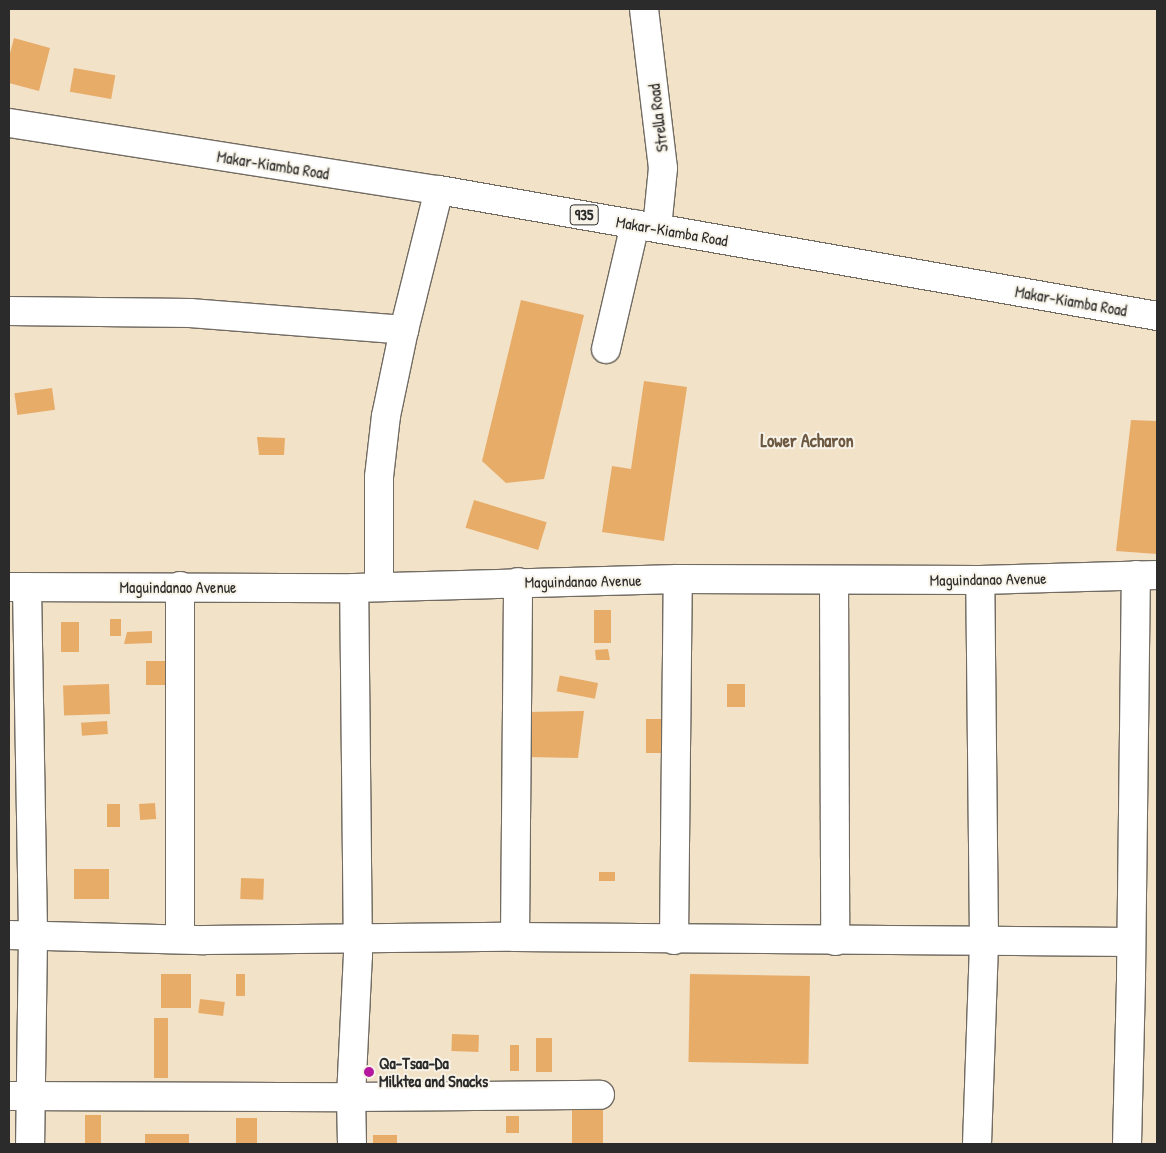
<!DOCTYPE html>
<style>
body{margin:0}
#map{position:relative;width:1166px;height:1153px;overflow:hidden;background:#f2e2c8;font-family:"Patrick Hand",sans-serif}
div>[style]{position:absolute}
.building>*{inset:0;background:#e8ac69;transform-origin:0 0}
.roads{filter:drop-shadow(1px 0 #716b62) drop-shadow(-1px 0 #716b62) drop-shadow(0 1px #716b62) drop-shadow(0 -1px #716b62)}
.minor>*{height:28px;margin:-14px;padding:0 14px;transform-origin:14px;border-radius:14px;background:#fff}
.major>*{height:28px;margin:-14px;padding:0 14px;transform-origin:14px;border-radius:14px;background:#fff}
.dots>*{width:14px;height:14px;translate:-50% -50%;box-sizing:border-box;border:2px solid #f7f3e8;border-radius:50%}
span{translate:-50% -50%;white-space:nowrap;text-align:center;line-height:1.15;-webkit-text-stroke:4px #f7f3e8;paint-order:stroke}
.shield-label span{padding:1px 4px;background:#f7f3e8;border:1px solid;border-radius:4px;-webkit-text-stroke-width:0}
.shield-label{font-size:15px;color:#2b2b2b;font-weight:700}
.street-label{font-size:16px;color:#2b2b2b}
.poi-label{font-size:16px;color:#2b2b2b;font-weight:700}
.left{translate:0 -50%;text-align:left}
.neighbourhood-label{font-size:18px;color:#6d5841;font-weight:700}
.frame{position:absolute;inset:0;border:10px solid #2b2b2b;pointer-events:none}
</style>
<div id="map">
<div class="building">
<div style="clip-path:polygon(14px 38px,50px 48px,39px 91px,9px 83px,9px 57px)"></div>
<div style="left:74px;top:68px;width:42px;height:24px;rotate:10deg"></div>
<div style="clip-path:polygon(521px 300px,584px 315px,544px 479px,506px 483px,482px 461px)"></div>
<div style="clip-path:polygon(644px 381px,687px 387px,664px 541px,602px 532px,612px 466px,631px 469px)"></div>
<div style="left:52px;top:388px;width:22px;height:38px;rotate:82deg"></div>
<div style="clip-path:polygon(1131px 420px,1157px 421px,1157px 554px,1116px 551px)"></div>
<div style="clip-path:polygon(257px 437px,285px 438px,284px 455px,259px 455px)"></div>
<div style="left:474px;top:500px;width:76px;height:29px;rotate:17deg"></div>
<div style="left:594px;top:610px;width:17px;height:33px"></div>
<div style="left:110px;top:619px;width:11px;height:17px"></div>
<div style="left:61px;top:622px;width:18px;height:30px"></div>
<div style="clip-path:polygon(152px 631px,152px 643px,124px 644px,127px 632px)"></div>
<div style="clip-path:polygon(608px 649px,610px 660px,596px 660px,595px 650px)"></div>
<div style="left:146px;top:661px;width:25px;height:24px"></div>
<div style="left:598px;top:683px;width:16px;height:39px;rotate:101deg"></div>
<div style="left:109px;top:684px;width:30px;height:46px;rotate:88deg"></div>
<div style="left:745px;top:684px;width:23px;height:18px;rotate:90deg"></div>
<div style="clip-path:polygon(584px 711px,578px 758px,528px 757px,526px 712px)"></div>
<div style="left:646px;top:719px;width:20px;height:34px"></div>
<div style="left:107px;top:721px;width:13px;height:26px;rotate:86deg"></div>
<div style="left:155px;top:803px;width:16px;height:16px;rotate:86deg"></div>
<div style="left:107px;top:804px;width:13px;height:23px"></div>
<div style="left:74px;top:869px;width:35px;height:30px"></div>
<div style="left:599px;top:872px;width:16px;height:9px"></div>
<div style="left:241px;top:878px;width:23px;height:21px;rotate:2deg"></div>
<div style="left:161px;top:974px;width:30px;height:34px"></div>
<div style="left:236px;top:974px;width:9px;height:22px"></div>
<div style="left:690px;top:974px;width:120px;height:88px;rotate:1deg"></div>
<div style="left:200px;top:999px;width:25px;height:14px;rotate:7deg"></div>
<div style="left:154px;top:1018px;width:14px;height:60px"></div>
<div style="left:452px;top:1034px;width:27px;height:17px;rotate:2deg"></div>
<div style="left:552px;top:1038px;width:34px;height:16px;rotate:90deg"></div>
<div style="left:510px;top:1045px;width:9px;height:26px"></div>
<div style="left:572px;top:1104px;width:31px;height:40px"></div>
<div style="left:85px;top:1115px;width:16px;height:29px"></div>
<div style="left:506px;top:1116px;width:13px;height:17px"></div>
<div style="left:236px;top:1118px;width:21px;height:26px"></div>
<div style="left:189px;top:1134px;width:10px;height:44px;rotate:90deg"></div>
<div style="left:373px;top:1135px;width:24px;height:9px"></div>
</div>
<div class="roads">
<div class="minor">
<div style="left:644px;top:9px;width:160px;rotate:83.2deg"></div>
<div style="left:663px;top:168px;width:60px;rotate:95.7deg"></div>
<div style="left:9px;top:311px;width:181px;rotate:0.6deg"></div>
<div style="left:190px;top:313px;width:215px;rotate:4.5deg"></div>
<div style="left:606px;top:349px;width:128px;rotate:-76.9deg"></div>
<div style="left:834px;top:580px;width:361px;rotate:89.8deg"></div>
<div style="left:180px;top:586px;width:353px;rotate:90deg"></div>
<div style="left:379px;top:586px;width:109px;rotate:-90deg"></div>
<div style="left:379px;top:477px;width:61px;rotate:-83.5deg"></div>
<div style="left:386px;top:416px;width:88px;rotate:-78.2deg"></div>
<div style="left:404px;top:330px;width:144px;rotate:-76deg"></div>
<div style="left:9px;top:587px;width:345px;rotate:0.2deg"></div>
<div style="left:354px;top:588px;width:324px;rotate:-1.6deg"></div>
<div style="left:678px;top:579px;width:302px;rotate:0.2deg"></div>
<div style="left:980px;top:580px;width:177px;rotate:-1.6deg"></div>
<div style="left:27px;top:587px;width:349px;rotate:89deg"></div>
<div style="left:33px;top:936px;width:208px;rotate:90.8deg"></div>
<div style="left:9px;top:935px;width:196px;rotate:1.5deg"></div>
<div style="left:205px;top:940px;width:310px;rotate:-0.6deg"></div>
<div style="left:515px;top:937px;width:616px;rotate:0.47deg"></div>
<div style="left:515px;top:937px;width:355px;rotate:-89.5deg"></div>
<div style="left:674px;top:940px;width:361px;rotate:-89.4deg"></div>
<div style="left:9px;top:1096px;width:342px;rotate:0.2deg"></div>
<div style="left:351px;top:1097px;width:249px;rotate:-0.5deg"></div>
<div style="left:352px;top:1144px;width:47px;rotate:-91.2deg"></div>
<div style="left:351px;top:1097px;width:141px;rotate:-87.2deg"></div>
<div style="left:358px;top:956px;width:368px;rotate:-90.6deg"></div>
<div style="left:977px;top:1144px;width:204px;rotate:-88deg"></div>
<div style="left:984px;top:940px;width:360px;rotate:-90.6deg"></div>
<div style="left:1127px;top:1144px;width:167px;rotate:-88.6deg"></div>
<div style="left:1131px;top:977px;width:402px;rotate:-89.3deg"></div>
</div>
<div class="major">
<div style="left:9px;top:123px;width:435px;rotate:8.9deg"></div>
<div style="left:439px;top:190px;width:729px;rotate:9.95deg"></div>
</div>
</div>
<div class="dots">
<div style="left:369px;top:1072px;background:#b5179e"></div>
</div>
<div class="shield-label">
<span style="left:584px;top:215px">935</span>
</div>
<div class="street-label">
<span style="left:658px;top:118px;rotate:-97deg">Strella Road</span>
<span style="left:273px;top:165px;rotate:9deg">Makar-Kiamba Road</span>
<span style="left:672px;top:231px;rotate:10deg">Makar-Kiamba Road</span>
<span style="left:1071px;top:301px;rotate:10deg">Makar-Kiamba Road</span>
<span style="left:988px;top:579px;rotate:-1deg">Maguindanao Avenue</span>
<span style="left:583px;top:581px;rotate:-1deg">Maguindanao Avenue</span>
<span style="left:178px;top:587px">Maguindanao Avenue</span>
</div>
<div class="poi-label">
<span class="left" style="left:379px;top:1072px">Qa-Tsaa-Da<br>Milktea and Snacks</span>
</div>
<div class="neighbourhood-label">
<span style="left:807px;top:441px">Lower Acharon</span>
</div>
<div class="frame"></div>
</div>
